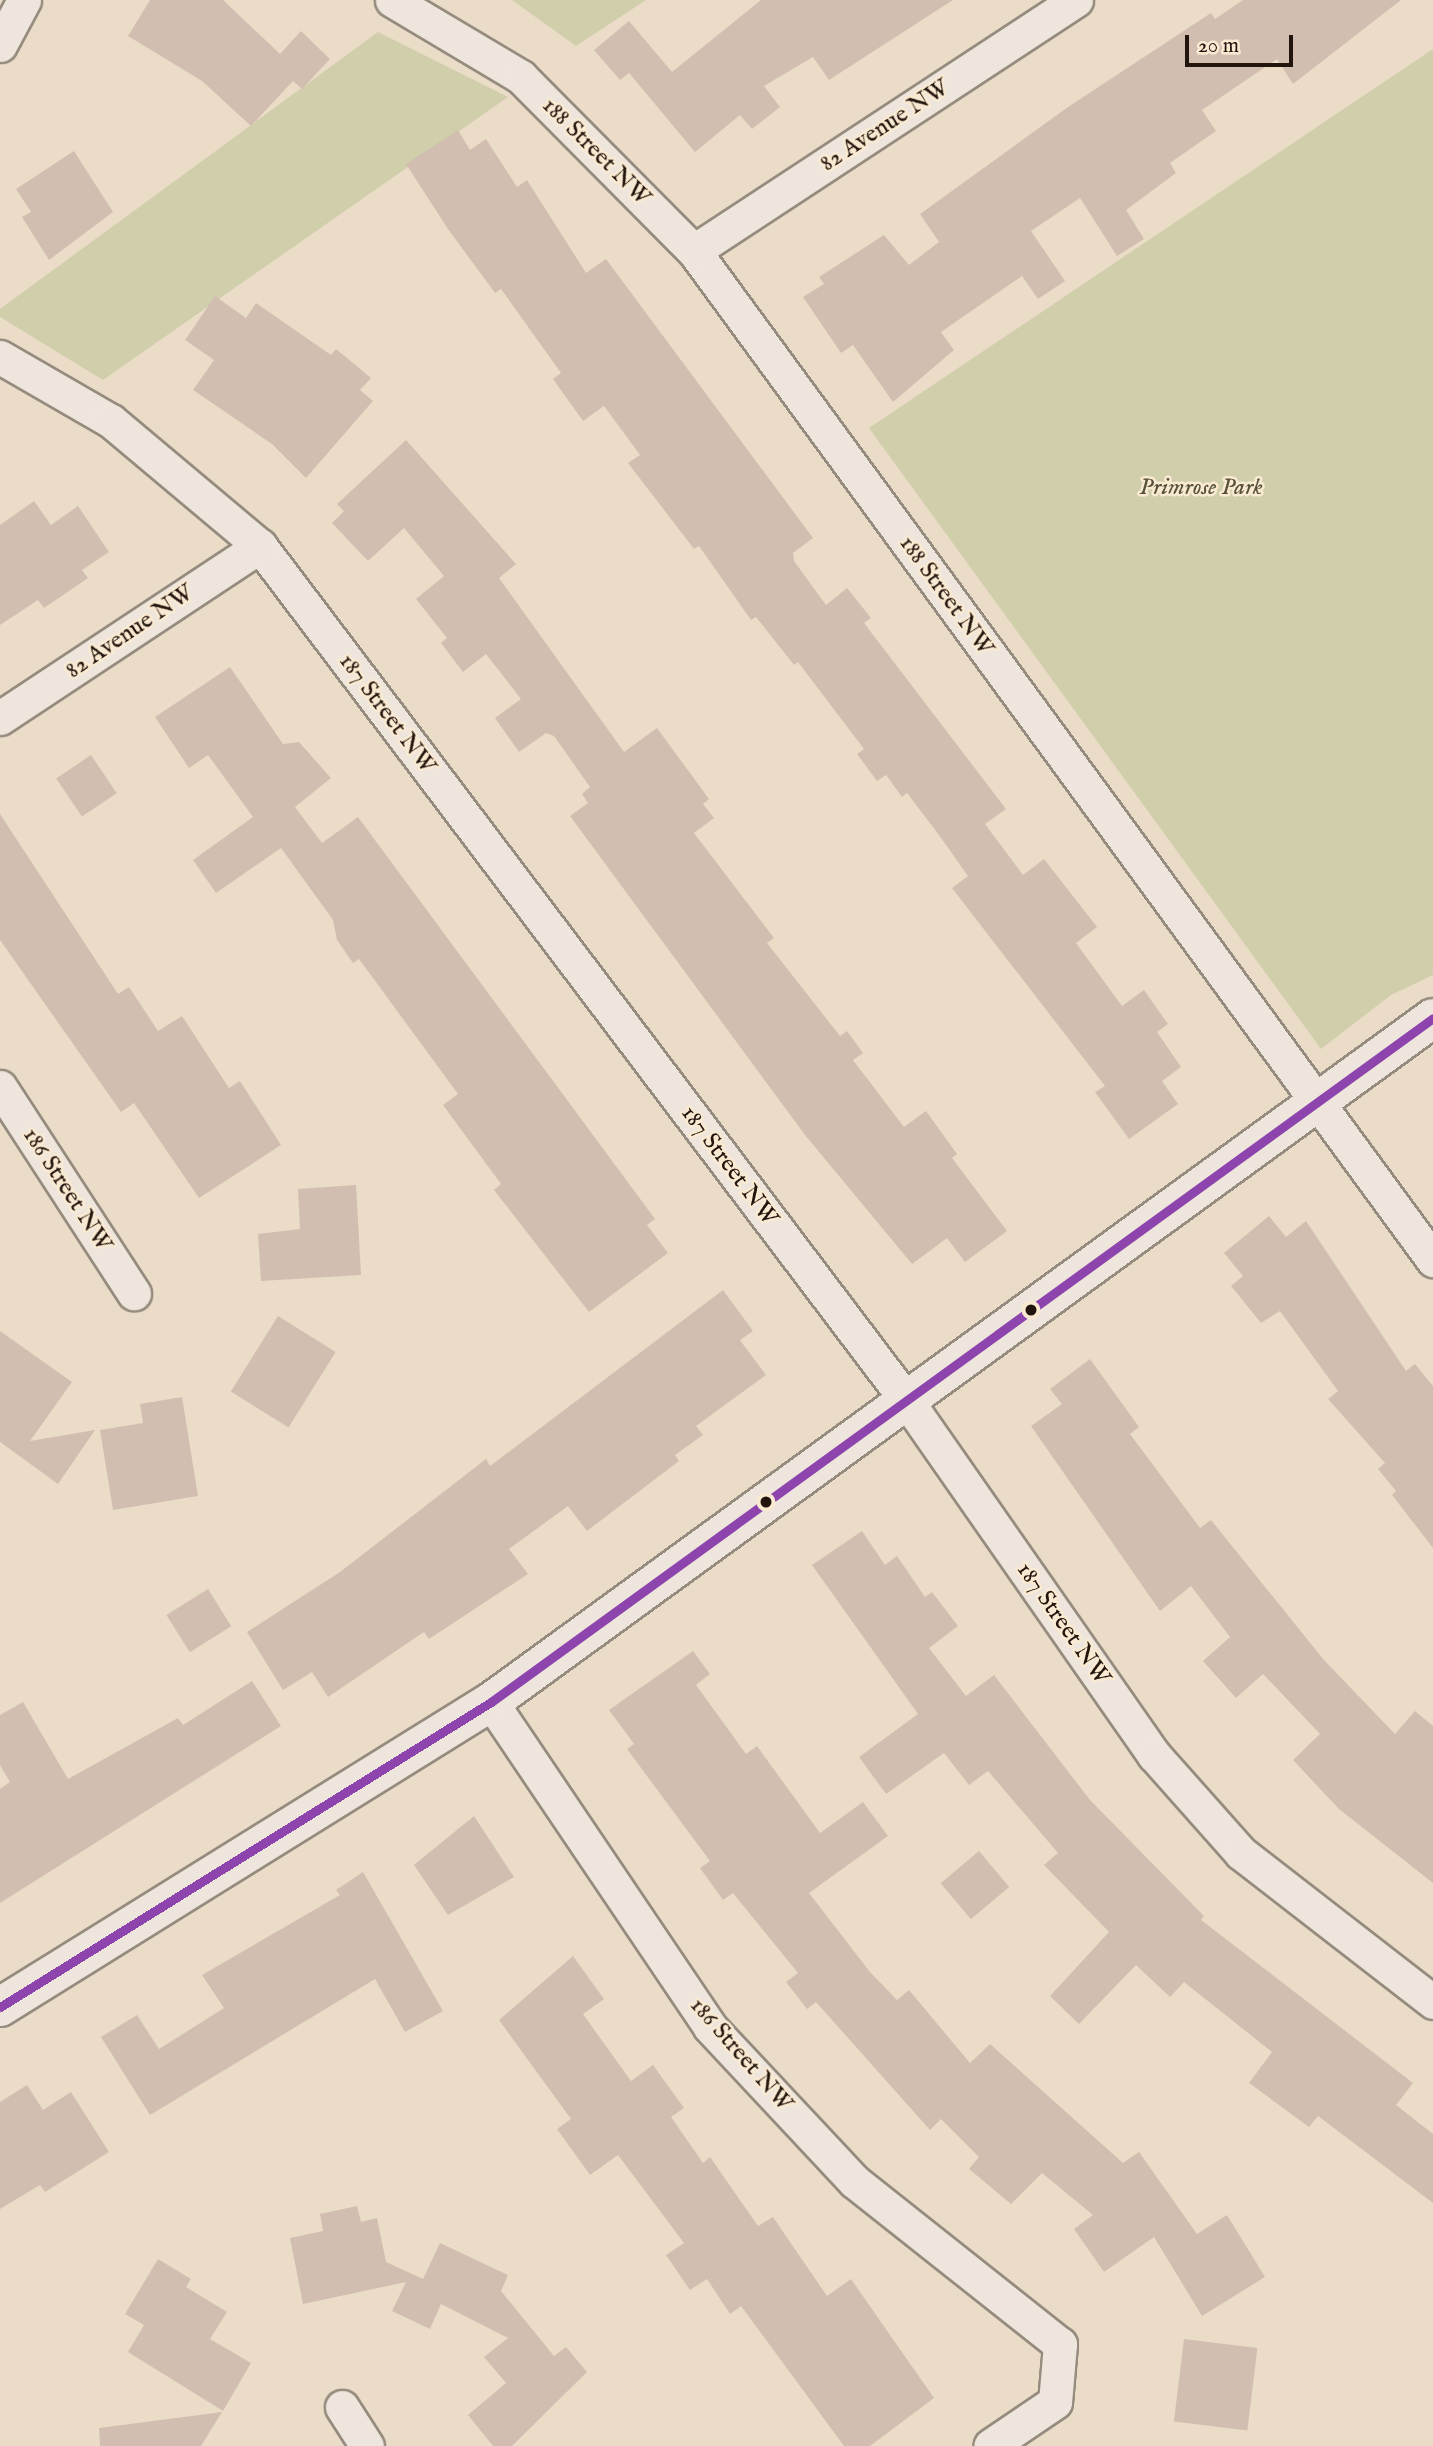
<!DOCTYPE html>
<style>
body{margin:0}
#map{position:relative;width:1433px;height:2446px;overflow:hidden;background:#ebdcc8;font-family:"IM FELL English",serif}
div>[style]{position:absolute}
.green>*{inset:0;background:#d0ceab}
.building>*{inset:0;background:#d2beb0;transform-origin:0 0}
.roads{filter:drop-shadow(2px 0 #958b7e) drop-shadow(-2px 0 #958b7e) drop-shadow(0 2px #958b7e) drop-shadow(0 -2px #958b7e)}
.minor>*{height:33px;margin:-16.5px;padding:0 16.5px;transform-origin:16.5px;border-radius:16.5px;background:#eee6dc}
.tertiary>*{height:38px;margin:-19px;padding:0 19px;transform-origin:19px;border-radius:19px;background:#eee6dc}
.bus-1>*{height:9px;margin:-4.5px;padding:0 4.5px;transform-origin:4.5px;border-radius:4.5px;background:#8e44ad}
.dots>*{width:19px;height:19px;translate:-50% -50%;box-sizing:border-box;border:4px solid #fbead2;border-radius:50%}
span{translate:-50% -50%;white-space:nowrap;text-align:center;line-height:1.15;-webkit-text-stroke:5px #fbead2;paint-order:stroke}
.street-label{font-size:24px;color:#22150d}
.park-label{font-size:24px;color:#57523c;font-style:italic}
.scale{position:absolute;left:1185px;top:35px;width:108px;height:32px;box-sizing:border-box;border:4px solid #22150d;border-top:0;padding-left:9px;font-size:21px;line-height:24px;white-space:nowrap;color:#22150d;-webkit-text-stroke:5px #fbead2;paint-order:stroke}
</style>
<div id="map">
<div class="green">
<div style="clip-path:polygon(512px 0,646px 0,576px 46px)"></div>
<div style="clip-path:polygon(378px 32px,508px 97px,103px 380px,0 317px,0 309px)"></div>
<div style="clip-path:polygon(1433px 49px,1433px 975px,1391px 995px,1321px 1049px,869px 428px)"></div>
</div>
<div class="building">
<div style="clip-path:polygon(150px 0,223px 0,280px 54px,301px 31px,330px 59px,302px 89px,293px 81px,251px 126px,202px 81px,128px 36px)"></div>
<div style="clip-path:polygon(761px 0,953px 0,829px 80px,813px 57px,764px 86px,780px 107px,752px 129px,740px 115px,695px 152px,629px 73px,620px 80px,594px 50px,629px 21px,672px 72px)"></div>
<div style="clip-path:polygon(1243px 0,1401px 0,1293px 84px,1277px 59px,1202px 110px,1216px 131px,1170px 163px,1176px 173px,1126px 210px,1144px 239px,1117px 256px,1080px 198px,1031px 231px,1065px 281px,1038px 299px,1022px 276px,941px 332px,954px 350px,893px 402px,853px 345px,841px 353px,803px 297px,824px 284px,819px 277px,884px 235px,909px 265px,939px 242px,920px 214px,1068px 107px,1211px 13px,1215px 19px)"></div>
<div style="clip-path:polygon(458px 130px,470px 150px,486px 139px,517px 187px,527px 180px,586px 273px,606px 259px,813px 538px,793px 553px,794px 561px,826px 605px,847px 588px,871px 618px,864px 623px,1006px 809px,985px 824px,1023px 875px,1044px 859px,1097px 927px,1076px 943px,1122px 1006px,1144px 990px,1168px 1024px,1157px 1032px,1181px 1067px,1162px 1081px,1178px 1104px,1129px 1139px,1095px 1092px,1105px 1086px,952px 888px,968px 876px,936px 831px,907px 793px,902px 797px,886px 775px,877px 781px,857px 754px,864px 749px,798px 662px,794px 665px,756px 617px,751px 620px,699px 546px,694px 549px,628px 463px,640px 455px,604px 406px,583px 421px,553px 379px,561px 373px,501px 289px,495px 293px,448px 229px,406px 164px)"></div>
<div style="clip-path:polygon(74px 151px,113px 212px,49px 260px,22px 217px,31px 212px,16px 189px)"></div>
<div style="clip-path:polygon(215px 296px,246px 318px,256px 303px,331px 355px,336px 349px,371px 378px,360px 390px,373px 401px,306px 478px,272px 444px,193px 390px,214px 360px,185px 340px)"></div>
<div style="clip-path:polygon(406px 440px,516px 564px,499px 578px,624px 752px,657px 728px,709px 799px,703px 804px,714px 818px,694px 833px,774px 938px,767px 943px,840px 1036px,847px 1031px,863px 1053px,853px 1060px,904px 1127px,926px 1111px,957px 1154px,952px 1158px,1007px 1231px,965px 1262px,947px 1238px,912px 1264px,805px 1135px,570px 816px,588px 803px,582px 794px,590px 787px,554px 736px,546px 733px,519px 752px,495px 718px,521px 699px,486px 654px,463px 672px,441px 643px,447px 638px,416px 599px,444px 576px,404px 528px,368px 561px,332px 523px,344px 511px,337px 504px)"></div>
<div style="clip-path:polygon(34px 501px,51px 525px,78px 506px,109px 552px,82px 570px,88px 578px,44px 608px,38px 600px,0 625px,0 525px)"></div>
<div style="clip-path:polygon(230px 667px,283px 744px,299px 742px,331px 778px,295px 807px,322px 843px,358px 817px,655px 1219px,647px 1225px,668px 1253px,589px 1312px,494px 1190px,501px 1184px,443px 1105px,458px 1094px,359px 959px,353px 963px,337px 940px,333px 920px,281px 848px,216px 893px,193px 860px,253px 817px,208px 755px,189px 768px,155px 717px)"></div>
<div style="left:91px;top:755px;width:46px;height:42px;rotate:56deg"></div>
<div style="clip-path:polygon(0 814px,118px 994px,129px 987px,158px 1031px,182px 1016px,229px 1088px,240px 1081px,281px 1145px,199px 1198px,134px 1103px,121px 1112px,0 940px)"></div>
<div style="clip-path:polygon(356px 1185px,361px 1275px,261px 1281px,258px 1234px,300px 1229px,298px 1189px)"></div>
<div style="clip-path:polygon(1269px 1216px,1286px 1237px,1306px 1221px,1406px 1371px,1415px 1364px,1433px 1386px,1433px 1548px,1392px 1495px,1396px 1491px,1378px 1469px,1385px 1463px,1328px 1399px,1338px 1391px,1280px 1311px,1261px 1323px,1231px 1286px,1243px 1276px,1224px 1253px)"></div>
<div style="clip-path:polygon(723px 1290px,753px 1331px,740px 1340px,766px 1375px,696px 1426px,703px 1435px,675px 1455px,679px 1461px,587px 1531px,568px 1506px,509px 1549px,528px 1574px,429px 1639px,424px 1632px,328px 1697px,312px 1672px,283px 1690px,247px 1632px,340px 1572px,486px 1459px,490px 1466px)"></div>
<div style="left:278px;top:1316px;width:68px;height:89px;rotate:32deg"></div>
<div style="clip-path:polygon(0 1331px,72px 1382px,30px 1441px,95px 1430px,58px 1484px,0 1442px)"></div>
<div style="clip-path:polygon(1090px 1359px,1139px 1427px,1130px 1434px,1200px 1528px,1211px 1520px,1324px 1660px,1395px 1734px,1415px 1711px,1433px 1726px,1433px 1883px,1339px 1809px,1293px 1760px,1320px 1734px,1263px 1674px,1236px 1698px,1203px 1661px,1230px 1637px,1191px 1586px,1160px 1611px,1031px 1426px,1062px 1404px,1050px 1389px)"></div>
<div style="clip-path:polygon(182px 1397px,198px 1496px,113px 1510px,100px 1430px,143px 1423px,140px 1404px)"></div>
<div style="clip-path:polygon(862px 1531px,885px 1565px,897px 1556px,925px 1597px,932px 1592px,958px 1626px,929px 1648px,966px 1696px,994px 1675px,1090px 1800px,1204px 1916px,1201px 1920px,1413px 2083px,1396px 2105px,1433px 2134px,1433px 2203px,1318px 2116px,1309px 2127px,1249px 2083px,1272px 2052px,1184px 1982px,1170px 1997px,1136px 1965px,1079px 2024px,1050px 1996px,1109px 1932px,1044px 1865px,1058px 1853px,988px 1771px,969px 1785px,944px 1753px,886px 1794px,859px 1757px,918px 1714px,812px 1565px)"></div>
<div style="left:208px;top:1589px;width:44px;height:49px;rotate:58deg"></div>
<div style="clip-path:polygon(693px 1651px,710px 1674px,696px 1685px,746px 1754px,757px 1746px,820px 1833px,863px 1802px,888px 1836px,809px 1893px,870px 1972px,897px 2000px,909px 1990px,970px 2063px,990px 2044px,1123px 2163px,1139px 2152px,1197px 2234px,1227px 2215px,1265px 2277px,1202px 2316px,1154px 2237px,1104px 2272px,1074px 2229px,1093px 2215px,1042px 2173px,1011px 2204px,969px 2169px,979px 2157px,941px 2119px,930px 2130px,816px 2002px,807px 2009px,786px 1982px,798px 1973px,733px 1893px,723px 1900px,700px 1868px,710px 1861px,627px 1749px,634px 1744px,609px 1710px)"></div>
<div style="clip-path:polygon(252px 1681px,281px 1726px,0 1903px,0 1789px,10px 1782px,0 1765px,0 1715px,23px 1702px,68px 1779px,178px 1718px,183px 1725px)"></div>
<div style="clip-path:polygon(474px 1816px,514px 1877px,448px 1915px,414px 1865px)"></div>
<div style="left:979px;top:1851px;width:47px;height:50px;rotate:50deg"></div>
<div style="clip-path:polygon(363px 1872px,443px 2011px,405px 2032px,375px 1979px,150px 2115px,101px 2037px,137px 2015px,159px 2049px,224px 2008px,202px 1975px,340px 1895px,336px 1890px)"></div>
<div style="clip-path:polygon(573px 1956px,604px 1999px,583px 2014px,631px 2081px,653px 2065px,684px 2108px,671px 2117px,703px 2163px,710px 2157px,758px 2226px,773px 2217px,827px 2296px,851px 2279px,934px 2398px,870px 2446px,844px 2446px,741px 2306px,730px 2314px,707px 2279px,690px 2290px,666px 2255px,684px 2243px,618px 2155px,590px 2175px,557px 2129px,571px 2119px,499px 2020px)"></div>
<div style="clip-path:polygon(27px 2085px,43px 2110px,71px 2092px,109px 2152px,45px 2192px,40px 2185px,0 2209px,0 2102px)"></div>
<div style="clip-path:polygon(357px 2206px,361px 2222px,377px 2218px,386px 2262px,423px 2279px,440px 2243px,508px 2275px,501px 2291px,554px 2356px,566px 2347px,587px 2372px,512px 2446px,493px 2446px,468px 2415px,506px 2383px,484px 2357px,508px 2338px,441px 2304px,430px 2329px,392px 2311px,406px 2282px,303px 2304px,290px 2238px,323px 2231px,320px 2214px)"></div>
<div style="clip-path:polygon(158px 2259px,191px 2279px,186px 2287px,227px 2312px,210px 2339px,251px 2363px,223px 2411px,128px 2352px,144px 2325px,125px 2314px)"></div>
<div style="left:1184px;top:2339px;width:74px;height:83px;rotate:7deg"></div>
<div style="clip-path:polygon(222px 2412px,201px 2446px,100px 2446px,99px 2428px)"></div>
</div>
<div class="roads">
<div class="minor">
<div style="left:392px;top:0;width:150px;rotate:30.8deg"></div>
<div style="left:521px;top:77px;width:245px;rotate:45.2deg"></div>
<div style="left:694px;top:251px;width:1251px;rotate:53.78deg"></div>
<div style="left:0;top:45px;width:51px;rotate:-61.9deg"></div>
<div style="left:694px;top:251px;width:457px;rotate:-33.3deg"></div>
<div style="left:0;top:357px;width:128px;rotate:30deg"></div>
<div style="left:111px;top:421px;width:194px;rotate:40deg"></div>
<div style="left:260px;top:546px;width:1072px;rotate:52.88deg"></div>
<div style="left:907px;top:1401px;width:432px;rotate:55.1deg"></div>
<div style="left:1154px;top:1755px;width:131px;rotate:48.4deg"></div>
<div style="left:1241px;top:1853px;width:243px;rotate:37.8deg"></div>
<div style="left:0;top:718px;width:312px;rotate:-33.5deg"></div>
<div style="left:0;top:1087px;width:246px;rotate:57deg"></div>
<div style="left:491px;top:1702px;width:392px;rotate:56deg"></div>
<div style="left:710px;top:2027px;width:211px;rotate:46.9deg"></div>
<div style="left:854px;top:2181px;width:263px;rotate:38.4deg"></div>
<div style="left:1060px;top:2344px;width:58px;rotate:94.9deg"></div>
<div style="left:1055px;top:2402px;width:78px;rotate:145.9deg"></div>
<div style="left:342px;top:2407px;width:46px;rotate:57.3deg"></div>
</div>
<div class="tertiary">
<div style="left:0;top:2007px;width:578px;rotate:-31.85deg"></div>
<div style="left:491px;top:1702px;width:1164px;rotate:-35.98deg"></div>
</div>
</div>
<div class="bus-1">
<div style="left:0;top:2007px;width:578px;rotate:-31.85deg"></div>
<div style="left:491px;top:1702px;width:1164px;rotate:-35.98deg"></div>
</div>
<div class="dots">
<div style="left:1031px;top:1310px;background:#22150d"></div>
<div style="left:766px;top:1502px;background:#22150d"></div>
</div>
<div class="street-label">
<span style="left:885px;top:126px;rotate:-33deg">82 Avenue NW</span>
<span style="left:596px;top:152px;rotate:45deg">188 Street NW</span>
<span style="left:946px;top:596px;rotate:54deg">188 Street NW</span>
<span style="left:130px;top:632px;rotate:-34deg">82 Avenue NW</span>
<span style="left:387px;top:714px;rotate:53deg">187 Street NW</span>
<span style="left:729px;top:1166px;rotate:53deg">187 Street NW</span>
<span style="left:67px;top:1190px;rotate:57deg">186 Street NW</span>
<span style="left:1063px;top:1624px;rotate:55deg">187 Street NW</span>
<span style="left:741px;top:2055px;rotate:49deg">186 Street NW</span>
</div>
<div class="park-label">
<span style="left:1201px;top:488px">Primrose Park</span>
</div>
<div class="scale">20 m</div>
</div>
